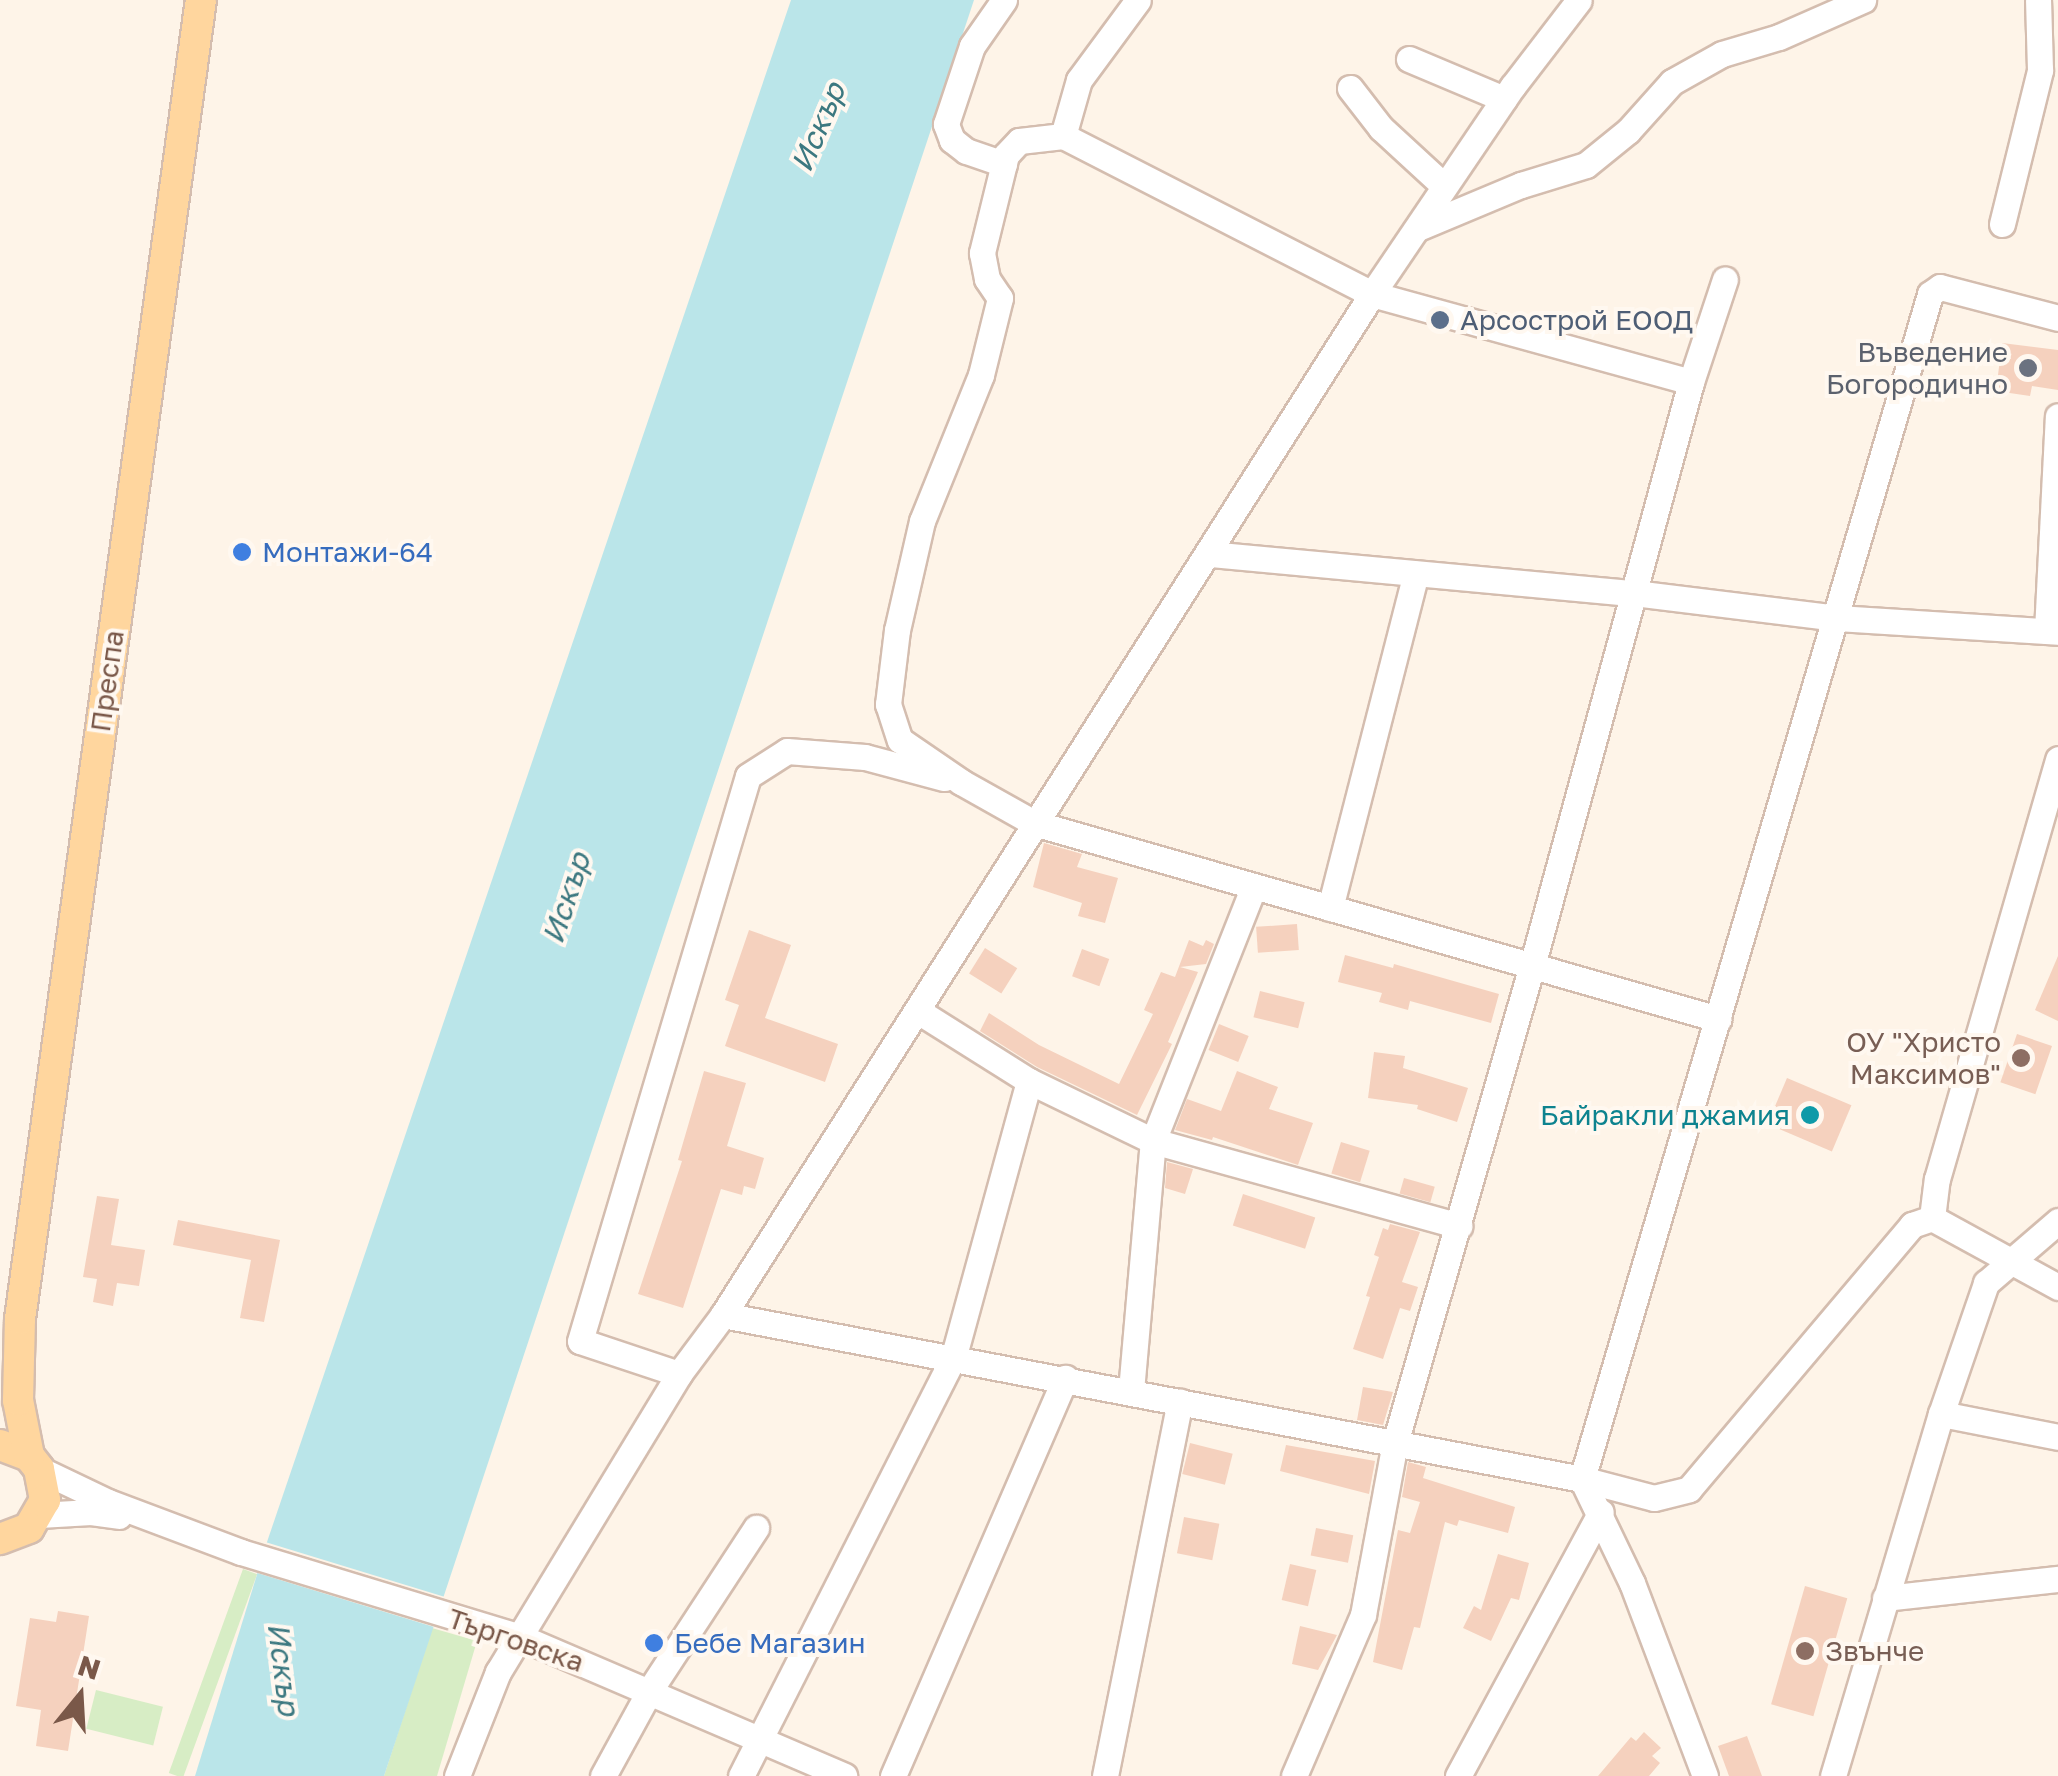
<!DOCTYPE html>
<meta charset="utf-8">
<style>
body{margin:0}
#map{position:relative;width:2058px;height:1776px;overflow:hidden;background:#fef4e8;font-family:"Golos Text",sans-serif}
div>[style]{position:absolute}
.green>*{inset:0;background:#d7edc5;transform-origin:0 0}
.water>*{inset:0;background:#bae5e9}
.pier>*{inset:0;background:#fef4e8;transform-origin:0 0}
.building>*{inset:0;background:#f5d1be;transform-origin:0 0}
.roads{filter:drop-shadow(2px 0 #d4bdaf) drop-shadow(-2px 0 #d4bdaf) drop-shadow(0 2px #d4bdaf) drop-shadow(0 -2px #d4bdaf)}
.minor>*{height:25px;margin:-12.5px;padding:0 12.5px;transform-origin:12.5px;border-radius:12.5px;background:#fff}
.major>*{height:30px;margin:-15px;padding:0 15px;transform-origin:15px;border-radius:15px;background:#ffd69e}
.dots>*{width:28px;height:28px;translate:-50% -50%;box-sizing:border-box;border:5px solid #fff8f0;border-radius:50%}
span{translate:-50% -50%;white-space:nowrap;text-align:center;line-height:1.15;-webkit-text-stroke:8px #fff8f0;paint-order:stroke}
.service-label{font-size:28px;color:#4e5e75}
.left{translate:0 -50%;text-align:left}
.worship-label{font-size:28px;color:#5b616d}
.right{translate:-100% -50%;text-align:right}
.shop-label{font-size:28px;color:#366cbe}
.street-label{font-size:28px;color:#7a5849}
.education-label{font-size:28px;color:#785e54}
.culture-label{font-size:28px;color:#0d838f}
.water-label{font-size:30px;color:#3c7880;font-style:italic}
.north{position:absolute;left:30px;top:1646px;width:100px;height:100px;-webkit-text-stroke:8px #fff8f0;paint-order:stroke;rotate:18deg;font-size:28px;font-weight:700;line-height:40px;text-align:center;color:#7a5849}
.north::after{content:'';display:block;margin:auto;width:35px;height:45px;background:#7a5849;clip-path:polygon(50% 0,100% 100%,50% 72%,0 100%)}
</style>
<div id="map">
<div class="green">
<div style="left:243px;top:1569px;width:15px;height:217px;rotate:20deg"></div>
<div style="clip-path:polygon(432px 1628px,477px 1641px,437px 1776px,384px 1776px)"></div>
<div style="left:96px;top:1690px;width:69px;height:40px;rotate:14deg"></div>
</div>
<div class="water">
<div style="clip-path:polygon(791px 0,974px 0,384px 1776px,195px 1776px,267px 1542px)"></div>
</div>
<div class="pier">
<div style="left:262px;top:1541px;width:194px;height:32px;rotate:17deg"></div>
</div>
<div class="building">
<div style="clip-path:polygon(2002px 343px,2058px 350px,2058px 390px,2032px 386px,2030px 396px,1996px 391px)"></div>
<div style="clip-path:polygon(1044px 843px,1082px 854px,1077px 867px,1118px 878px,1105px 923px,1078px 916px,1082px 903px,1033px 887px)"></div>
<div style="left:1297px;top:924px;width:26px;height:41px;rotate:86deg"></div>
<div style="clip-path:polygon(749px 930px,791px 945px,765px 1018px,838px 1044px,825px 1082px,725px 1046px,739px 1005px,725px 1000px)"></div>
<div style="clip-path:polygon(1189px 940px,1203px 946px,1206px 940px,1214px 944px,1206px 964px,1180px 967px,1198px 972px,1168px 1042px,1172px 1044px,1137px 1115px,1037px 1067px,980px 1031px,989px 1013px,1039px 1045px,1119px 1084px,1153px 1014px,1144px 1010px,1161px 972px,1175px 977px)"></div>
<div style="left:985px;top:948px;width:38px;height:30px;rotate:32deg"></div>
<div style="left:1082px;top:949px;width:29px;height:29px;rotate:20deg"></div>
<div style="clip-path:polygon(1345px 955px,1393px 968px,1394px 964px,1499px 994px,1491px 1023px,1410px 1001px,1408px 1010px,1379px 1002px,1382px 993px,1338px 982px)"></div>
<div style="clip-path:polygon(2058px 956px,2058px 1021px,2035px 1010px)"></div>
<div style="left:1260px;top:991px;width:46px;height:27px;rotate:14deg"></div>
<div style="left:1219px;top:1024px;width:32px;height:28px;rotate:22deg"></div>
<div style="left:2017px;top:1034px;width:37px;height:51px;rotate:19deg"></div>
<div style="clip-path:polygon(1374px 1052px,1405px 1056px,1403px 1068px,1468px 1088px,1457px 1122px,1417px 1109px,1418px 1105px,1368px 1098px)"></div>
<div style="clip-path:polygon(704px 1071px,746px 1083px,727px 1146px,764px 1158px,755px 1189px,744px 1186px,742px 1195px,721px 1189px,683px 1308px,638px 1294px,682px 1161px,678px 1160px)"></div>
<div style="clip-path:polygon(1237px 1071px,1278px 1087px,1269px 1109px,1313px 1123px,1298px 1165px,1213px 1137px,1212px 1140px,1175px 1130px,1187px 1099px,1221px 1111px)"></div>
<div style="left:1787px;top:1078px;width:70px;height:50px;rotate:23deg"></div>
<div style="left:1341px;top:1142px;width:30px;height:33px;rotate:17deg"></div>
<div style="clip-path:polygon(1167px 1162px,1193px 1169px,1185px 1194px,1165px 1188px)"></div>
<div style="left:1404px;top:1178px;width:32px;height:16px;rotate:16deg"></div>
<div style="left:1243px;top:1194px;width:76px;height:33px;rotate:18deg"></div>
<div style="clip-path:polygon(97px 1196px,119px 1199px,111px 1245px,145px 1250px,139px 1286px,117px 1283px,113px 1306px,93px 1302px,97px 1279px,83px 1277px)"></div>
<div style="clip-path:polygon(178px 1220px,280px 1240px,264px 1322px,240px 1318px,251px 1260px,173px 1245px)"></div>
<div style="clip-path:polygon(1390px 1224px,1420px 1232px,1402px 1282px,1418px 1287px,1410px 1311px,1400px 1308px,1383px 1359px,1353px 1349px,1370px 1297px,1366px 1296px,1379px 1257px,1374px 1255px,1383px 1228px,1388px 1230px)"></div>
<div style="clip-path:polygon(1363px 1387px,1393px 1392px,1383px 1425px,1357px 1420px)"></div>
<div style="left:1190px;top:1443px;width:44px;height:32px;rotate:14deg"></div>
<div style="clip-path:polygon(1286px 1445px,1375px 1461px,1369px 1494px,1280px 1471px)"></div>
<div style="clip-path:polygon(1408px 1462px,1426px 1467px,1423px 1478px,1515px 1507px,1508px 1533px,1459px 1520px,1457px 1526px,1445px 1522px,1420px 1628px,1414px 1627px,1402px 1670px,1373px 1662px,1398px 1530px,1410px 1533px,1420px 1502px,1402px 1497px)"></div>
<div style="left:1184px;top:1517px;width:36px;height:37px;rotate:11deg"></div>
<div style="left:1316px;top:1528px;width:38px;height:28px;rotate:11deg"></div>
<div style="clip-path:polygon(1498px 1554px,1529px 1563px,1519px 1600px,1511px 1598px,1491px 1641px,1463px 1628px,1474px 1606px,1481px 1610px)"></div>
<div style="left:1290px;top:1564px;width:27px;height:37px;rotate:13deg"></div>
<div style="left:1805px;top:1586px;width:44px;height:123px;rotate:16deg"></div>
<div style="clip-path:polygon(58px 1611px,89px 1616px,68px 1751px,36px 1746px,41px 1710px,16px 1706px,30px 1618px,56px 1622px)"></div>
<div style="clip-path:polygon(1300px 1626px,1337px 1635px,1318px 1670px,1292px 1664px)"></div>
<div style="clip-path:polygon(1644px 1732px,1661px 1748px,1652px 1756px,1660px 1763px,1649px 1776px,1598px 1776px,1631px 1737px,1636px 1741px)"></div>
<div style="clip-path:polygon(1747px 1736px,1762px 1776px,1729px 1776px,1718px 1746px)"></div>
</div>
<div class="roads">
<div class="minor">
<div style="left:1409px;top:59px;width:103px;rotate:22.8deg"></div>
<div style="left:1350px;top:88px;width:51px;rotate:52.2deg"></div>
<div style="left:1381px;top:128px;width:86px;rotate:42.6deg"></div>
<div style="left:1063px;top:136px;width:58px;rotate:-74.1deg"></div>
<div style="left:1079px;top:80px;width:99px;rotate:-53.6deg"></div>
<div style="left:1004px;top:164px;width:40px;rotate:-161.1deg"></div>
<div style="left:966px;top:151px;width:18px;rotate:-142deg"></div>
<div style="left:952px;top:140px;width:17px;rotate:-111deg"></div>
<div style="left:946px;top:124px;width:82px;rotate:-71.6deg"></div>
<div style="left:972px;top:46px;width:56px;rotate:-55.2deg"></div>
<div style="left:2002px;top:224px;width:159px;rotate:-76.1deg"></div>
<div style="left:2040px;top:70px;width:70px;rotate:-91.6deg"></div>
<div style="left:1418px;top:228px;width:112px;rotate:-22.7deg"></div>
<div style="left:1521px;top:185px;width:68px;rotate:-17.1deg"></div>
<div style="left:1586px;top:165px;width:54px;rotate:-39deg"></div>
<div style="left:1628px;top:131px;width:66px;rotate:-48.1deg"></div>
<div style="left:1672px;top:82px;width:57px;rotate:-29.2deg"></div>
<div style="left:1722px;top:54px;width:59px;rotate:-16.6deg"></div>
<div style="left:1779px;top:37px;width:92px;rotate:-23.8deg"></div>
<div style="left:1691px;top:382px;width:331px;rotate:-164.6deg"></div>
<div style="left:1372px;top:294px;width:347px;rotate:-152.9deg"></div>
<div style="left:1063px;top:136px;width:44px;rotate:173.5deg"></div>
<div style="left:1019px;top:141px;width:19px;rotate:133deg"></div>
<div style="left:1006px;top:155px;width:101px;rotate:103.8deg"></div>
<div style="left:982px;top:253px;width:26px;rotate:79deg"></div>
<div style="left:987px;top:279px;width:23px;rotate:56deg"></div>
<div style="left:1000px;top:298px;width:79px;rotate:103.9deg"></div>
<div style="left:981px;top:375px;width:157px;rotate:112deg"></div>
<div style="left:922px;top:521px;width:112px;rotate:102.9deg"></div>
<div style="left:897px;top:630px;width:75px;rotate:96.9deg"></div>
<div style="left:888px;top:704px;width:38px;rotate:72deg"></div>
<div style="left:900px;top:740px;width:74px;rotate:34.5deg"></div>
<div style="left:961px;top:782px;width:84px;rotate:29.3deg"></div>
<div style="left:1034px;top:823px;width:712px;rotate:15.99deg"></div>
<div style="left:1210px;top:554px;width:426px;rotate:5.3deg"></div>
<div style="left:1634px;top:593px;width:205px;rotate:7deg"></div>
<div style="left:1837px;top:618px;width:221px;rotate:3.6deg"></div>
<div style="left:2047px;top:631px;width:215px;rotate:-87.1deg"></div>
<div style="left:1330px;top:908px;width:345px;rotate:-75.6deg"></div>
<div style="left:918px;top:1011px;width:131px;rotate:32.2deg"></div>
<div style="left:1029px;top:1081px;width:138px;rotate:25.8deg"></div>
<div style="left:1153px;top:1141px;width:318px;rotate:15.5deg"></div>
<div style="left:1932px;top:1218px;width:39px;rotate:-83deg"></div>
<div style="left:1937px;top:1179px;width:437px;rotate:-73.9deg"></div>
<div style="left:723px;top:1315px;width:875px;rotate:10.81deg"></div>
<div style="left:1582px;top:1479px;width:74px;rotate:14.8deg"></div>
<div style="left:1654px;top:1498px;width:36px;rotate:-14deg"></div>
<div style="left:1689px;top:1489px;width:346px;rotate:-49.8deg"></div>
<div style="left:1912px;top:1225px;width:21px;rotate:-19deg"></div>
<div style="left:1932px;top:1218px;width:144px;rotate:28.7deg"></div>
<div style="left:679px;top:1374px;width:104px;rotate:-161.6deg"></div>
<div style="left:580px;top:1341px;width:589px;rotate:-73.44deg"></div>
<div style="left:748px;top:776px;width:46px;rotate:-32.7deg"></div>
<div style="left:787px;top:751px;width:78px;rotate:4.4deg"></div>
<div style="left:865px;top:757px;width:82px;rotate:14.9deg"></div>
<div style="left:1131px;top:1391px;width:251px;rotate:-85deg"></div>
<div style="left:1153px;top:1141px;width:274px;rotate:-68.4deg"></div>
<div style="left:1941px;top:1414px;width:119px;rotate:11.1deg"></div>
<div style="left:39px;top:1469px;width:76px;rotate:25.6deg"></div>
<div style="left:108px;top:1502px;width:142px;rotate:20.6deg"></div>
<div style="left:241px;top:1552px;width:289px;rotate:16.9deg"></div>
<div style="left:518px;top:1636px;width:355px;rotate:23.2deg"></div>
<div style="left:39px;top:1515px;width:52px;rotate:-3.3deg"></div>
<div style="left:91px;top:1512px;width:28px;rotate:8deg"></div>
<div style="left:1885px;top:1598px;width:174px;rotate:-6.3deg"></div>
<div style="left:457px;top:1776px;width:112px;rotate:-68.5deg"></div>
<div style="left:498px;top:1672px;width:349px;rotate:-58.7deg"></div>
<div style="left:679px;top:1374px;width:74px;rotate:-53.3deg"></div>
<div style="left:723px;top:1315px;width:1210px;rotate:-57.56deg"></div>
<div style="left:1372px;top:294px;width:251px;rotate:-55.9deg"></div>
<div style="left:1513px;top:86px;width:108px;rotate:-52.5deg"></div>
<div style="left:603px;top:1776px;width:98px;rotate:-61.3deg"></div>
<div style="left:650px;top:1690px;width:194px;rotate:-56.8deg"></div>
<div style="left:741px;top:1776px;width:468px;rotate:-63.1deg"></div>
<div style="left:953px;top:1359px;width:288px;rotate:-74.7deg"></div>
<div style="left:893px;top:1776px;width:434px;rotate:-66.6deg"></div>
<div style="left:1105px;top:1776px;width:382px;rotate:-78.7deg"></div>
<div style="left:1294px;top:1776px;width:175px;rotate:-66.8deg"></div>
<div style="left:1363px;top:1615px;width:175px;rotate:-79.5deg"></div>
<div style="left:1395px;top:1443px;width:496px;rotate:-74deg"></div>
<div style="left:1532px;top:966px;width:605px;rotate:-74.77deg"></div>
<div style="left:1691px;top:382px;width:108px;rotate:-71.7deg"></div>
<div style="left:1458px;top:1776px;width:300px;rotate:-61.6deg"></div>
<div style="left:1705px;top:1776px;width:206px;rotate:-110.7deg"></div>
<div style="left:1632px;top:1583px;width:115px;rotate:-115.7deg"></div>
<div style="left:1582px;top:1479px;width:1235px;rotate:-73.63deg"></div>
<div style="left:1930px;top:294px;width:12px;rotate:-35deg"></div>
<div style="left:1940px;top:287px;width:122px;rotate:14.7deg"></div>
<div style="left:1833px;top:1776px;width:378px;rotate:-73.4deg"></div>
<div style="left:1941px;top:1414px;width:139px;rotate:-71deg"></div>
<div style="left:1986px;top:1283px;width:95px;rotate:-40.7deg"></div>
</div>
<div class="major">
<div style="left:0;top:1445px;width:31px;rotate:21deg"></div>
<div style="left:29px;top:1456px;width:16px;rotate:52deg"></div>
<div style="left:39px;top:1469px;width:32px;rotate:79deg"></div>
<div style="left:45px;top:1500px;width:32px;rotate:120deg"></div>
<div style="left:29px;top:1528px;width:31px;rotate:159deg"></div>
<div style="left:29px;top:1456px;width:57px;rotate:-101.1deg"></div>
<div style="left:18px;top:1400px;width:81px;rotate:-88.6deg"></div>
<div style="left:20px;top:1319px;width:1331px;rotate:-82.19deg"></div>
</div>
</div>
<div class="dots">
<div style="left:1440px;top:320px;background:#5c6f8a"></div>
<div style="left:2028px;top:368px;background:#6b7280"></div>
<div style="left:242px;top:552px;background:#3f7fe0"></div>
<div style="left:2021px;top:1058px;background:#8d6e63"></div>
<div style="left:1810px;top:1115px;background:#0f9aa8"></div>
<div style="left:654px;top:1643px;background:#3f7fe0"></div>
<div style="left:1805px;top:1651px;background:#8d6e63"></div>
</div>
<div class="service-label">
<span class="left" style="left:1460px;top:320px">Арсострой ЕООД</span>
</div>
<div class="worship-label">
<span class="right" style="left:2008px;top:368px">Въведение<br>Богородично</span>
</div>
<div class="shop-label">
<span class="left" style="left:262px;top:552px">Монтажи-64</span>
<span class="left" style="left:674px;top:1643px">Бебе Магазин</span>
</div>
<div class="street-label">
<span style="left:107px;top:681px;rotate:-82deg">Преспа</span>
<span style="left:516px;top:1640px;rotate:19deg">Търговска</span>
</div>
<div class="education-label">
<span class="right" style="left:2001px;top:1058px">ОУ "Христо<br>Максимов"</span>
<span class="left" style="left:1825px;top:1651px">Звънче</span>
</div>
<div class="culture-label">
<span class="right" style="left:1790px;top:1115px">Байракли джамия</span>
</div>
<div class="water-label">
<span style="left:818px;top:127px;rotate:-67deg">Искър</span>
<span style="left:566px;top:898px;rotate:-72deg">Искър</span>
<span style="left:284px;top:1669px;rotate:83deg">Искър</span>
</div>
<div class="north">N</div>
</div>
